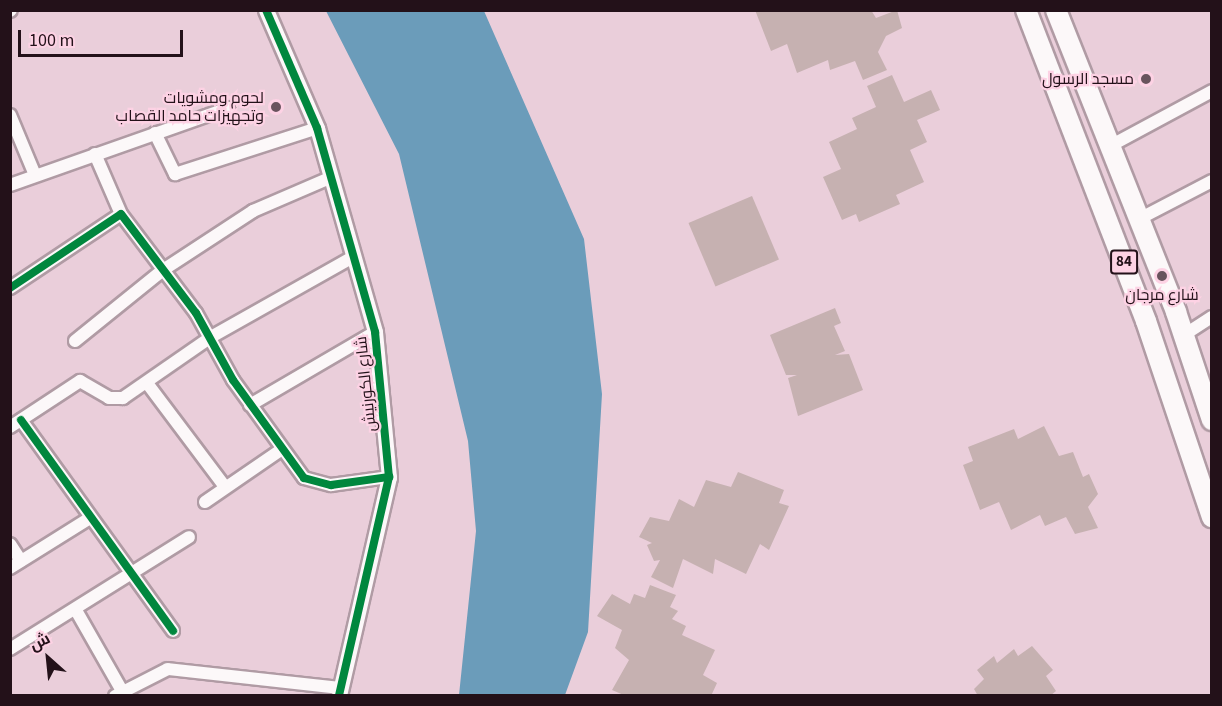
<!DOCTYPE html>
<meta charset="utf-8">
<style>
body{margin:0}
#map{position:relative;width:1222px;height:706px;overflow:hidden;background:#eaceda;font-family:"Source Sans 3",Cairo,sans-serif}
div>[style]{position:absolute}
.water>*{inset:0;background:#6b9cba}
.building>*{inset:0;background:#c6b1b1;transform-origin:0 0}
.roads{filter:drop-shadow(2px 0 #b09ba4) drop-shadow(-2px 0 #b09ba4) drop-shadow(0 2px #b09ba4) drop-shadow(0 -2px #b09ba4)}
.minor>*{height:12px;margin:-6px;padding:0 6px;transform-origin:6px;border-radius:6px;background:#fcf8f9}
.tertiary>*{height:15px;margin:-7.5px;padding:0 7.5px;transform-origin:7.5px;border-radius:7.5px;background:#fcf8f9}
.primary>*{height:20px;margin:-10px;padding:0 10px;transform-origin:10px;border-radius:10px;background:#fcf8f9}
.cycleway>*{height:8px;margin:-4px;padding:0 4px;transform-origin:4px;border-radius:4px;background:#00873e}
.dots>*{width:16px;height:16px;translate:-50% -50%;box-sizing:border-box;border:3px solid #fdd2e4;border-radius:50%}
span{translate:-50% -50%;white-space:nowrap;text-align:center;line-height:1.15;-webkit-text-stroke:4.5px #fdd2e4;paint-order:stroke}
.shield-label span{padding:2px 4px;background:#fdd2e4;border:2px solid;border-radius:4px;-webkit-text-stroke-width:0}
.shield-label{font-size:15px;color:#231119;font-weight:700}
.poi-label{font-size:16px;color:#231119}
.right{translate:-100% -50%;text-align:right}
.street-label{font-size:16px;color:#231119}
.frame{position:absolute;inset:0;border:12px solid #231119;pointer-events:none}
.north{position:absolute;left:18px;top:628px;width:60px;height:60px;-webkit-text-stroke:4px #fdd2e4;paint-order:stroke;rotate:333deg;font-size:16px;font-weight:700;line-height:24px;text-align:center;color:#231119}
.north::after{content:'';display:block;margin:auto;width:21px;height:27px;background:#231119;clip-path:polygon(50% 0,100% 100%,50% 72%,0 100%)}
.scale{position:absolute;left:18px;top:30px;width:165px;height:27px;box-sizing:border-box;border:3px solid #231119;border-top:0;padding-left:8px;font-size:18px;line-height:21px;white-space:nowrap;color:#231119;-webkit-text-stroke:4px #fdd2e4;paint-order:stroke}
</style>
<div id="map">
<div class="water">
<div style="clip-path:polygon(326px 11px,484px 11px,584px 239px,602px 394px,588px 632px,565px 695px,459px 695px,476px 531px,468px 441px,399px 154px)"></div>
</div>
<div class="building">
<div style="clip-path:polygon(755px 10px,871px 10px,876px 18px,897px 10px,902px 28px,886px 36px,878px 52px,887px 70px,863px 80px,855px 61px,830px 70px,828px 60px,797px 73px,787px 44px,771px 51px)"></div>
<div style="clip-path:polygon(892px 75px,904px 102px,931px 90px,940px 110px,917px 120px,927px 142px,910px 150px,924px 182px,896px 195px,900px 204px,859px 222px,856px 214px,842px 220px,823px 177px,841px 169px,829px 142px,857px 129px,852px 118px,876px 107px,867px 86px)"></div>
<div style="left:752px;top:196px;width:69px;height:69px;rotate:67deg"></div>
<div style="clip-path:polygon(835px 308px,841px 323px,834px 326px,845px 351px,835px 355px,849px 354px,863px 390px,798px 416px,788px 378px,797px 375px,786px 375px,770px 335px)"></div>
<div style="clip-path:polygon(1044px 426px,1059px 456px,1073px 452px,1083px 477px,1089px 474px,1098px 494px,1088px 507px,1098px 528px,1075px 534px,1066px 517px,1045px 526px,1040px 515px,1011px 530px,999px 502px,980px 510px,963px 465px,973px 461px,968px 447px,1014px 429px,1018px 439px)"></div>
<div style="clip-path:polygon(738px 472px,784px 490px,779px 503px,789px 506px,769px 550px,760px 544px,746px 574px,715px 559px,713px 574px,683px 559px,673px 588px,651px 577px,660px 560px,654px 561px,647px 545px,652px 543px,639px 537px,650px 517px,669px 521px,679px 499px,694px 507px,706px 480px,731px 487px)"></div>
<div style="clip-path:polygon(650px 585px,676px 595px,670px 607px,678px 611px,672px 619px,686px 626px,682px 635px,715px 650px,703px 675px,717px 683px,711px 696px,626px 696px,612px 690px,629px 660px,615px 648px,622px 630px,597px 616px,612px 594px,630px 604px,634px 594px,645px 598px)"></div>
<div style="clip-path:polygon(1032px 646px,1053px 670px,1046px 676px,1056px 691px,1050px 696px,978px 696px,974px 689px,984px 679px,977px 670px,994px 656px,997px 663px,1014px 649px,1018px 656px)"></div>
</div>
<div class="roads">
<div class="minor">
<div style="left:10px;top:11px;width:1px;rotate:-45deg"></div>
<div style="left:10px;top:115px;width:65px;rotate:67.4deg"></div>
<div style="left:155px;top:133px;width:46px;rotate:64deg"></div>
<div style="left:175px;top:174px;width:149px;rotate:-17.9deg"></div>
<div style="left:1110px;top:146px;width:116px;rotate:-28.3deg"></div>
<div style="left:95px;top:154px;width:65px;rotate:66.6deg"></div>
<div style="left:10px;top:185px;width:232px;rotate:-19.4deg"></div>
<div style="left:1139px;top:219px;width:82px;rotate:-27.5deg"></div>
<div style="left:10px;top:288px;width:133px;rotate:-33.7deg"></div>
<div style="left:121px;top:214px;width:124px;rotate:52.9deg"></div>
<div style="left:196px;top:313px;width:77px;rotate:61.1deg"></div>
<div style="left:233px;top:380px;width:121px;rotate:54.1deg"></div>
<div style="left:304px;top:478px;width:28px;rotate:15deg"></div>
<div style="left:331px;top:485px;width:59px;rotate:-7.9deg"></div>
<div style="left:1184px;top:335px;width:33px;rotate:-33deg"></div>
<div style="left:75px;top:341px;width:113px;rotate:-38.9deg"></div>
<div style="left:163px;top:270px;width:108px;rotate:-33.2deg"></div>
<div style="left:253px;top:211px;width:86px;rotate:-23.3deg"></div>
<div style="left:147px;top:383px;width:130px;rotate:53.1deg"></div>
<div style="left:250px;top:405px;width:145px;rotate:-30.3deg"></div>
<div style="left:21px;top:420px;width:260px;rotate:54.2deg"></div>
<div style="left:10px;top:427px;width:84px;rotate:-33.3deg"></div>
<div style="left:80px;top:381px;width:34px;rotate:30deg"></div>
<div style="left:109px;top:398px;width:14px"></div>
<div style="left:123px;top:398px;width:107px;rotate:-34.7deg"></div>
<div style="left:211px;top:337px;width:165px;rotate:-29.4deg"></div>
<div style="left:205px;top:502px;width:93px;rotate:-34.5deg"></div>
<div style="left:10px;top:544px;width:20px;rotate:57deg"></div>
<div style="left:10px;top:568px;width:94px;rotate:-32deg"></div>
<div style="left:77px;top:612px;width:91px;rotate:60.3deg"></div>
<div style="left:10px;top:649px;width:211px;rotate:-32deg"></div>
<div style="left:115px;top:696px;width:59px;rotate:-27deg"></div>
<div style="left:168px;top:669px;width:174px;rotate:6.3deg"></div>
</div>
<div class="tertiary">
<div style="left:266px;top:10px;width:129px;rotate:66.6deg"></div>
<div style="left:317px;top:128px;width:212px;rotate:74.1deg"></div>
<div style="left:375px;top:332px;width:146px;rotate:84.5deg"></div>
<div style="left:389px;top:477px;width:225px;rotate:102.9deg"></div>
</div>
<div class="primary">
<div style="left:1026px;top:10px;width:333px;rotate:68.9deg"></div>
<div style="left:1146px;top:321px;width:207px;rotate:71.4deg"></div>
<div style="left:1056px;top:10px;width:325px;rotate:68.3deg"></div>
<div style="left:1176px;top:312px;width:114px;rotate:71.6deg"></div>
</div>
</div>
<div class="cycleway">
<div style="left:266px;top:10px;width:129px;rotate:66.6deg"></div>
<div style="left:317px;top:128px;width:212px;rotate:74.1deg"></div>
<div style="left:375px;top:332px;width:146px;rotate:84.5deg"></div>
<div style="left:389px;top:477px;width:225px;rotate:102.9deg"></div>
<div style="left:10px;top:288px;width:133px;rotate:-33.7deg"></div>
<div style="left:121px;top:214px;width:124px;rotate:52.9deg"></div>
<div style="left:196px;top:313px;width:77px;rotate:61.1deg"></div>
<div style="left:233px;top:380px;width:121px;rotate:54.1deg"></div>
<div style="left:304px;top:478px;width:28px;rotate:15deg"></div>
<div style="left:331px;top:485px;width:59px;rotate:-7.9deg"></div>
<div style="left:21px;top:420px;width:260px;rotate:54.2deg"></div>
</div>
<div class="dots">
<div style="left:1146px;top:79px;background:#69535d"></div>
<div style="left:276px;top:107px;background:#69535d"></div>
<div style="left:1162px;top:276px;background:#69535d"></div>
</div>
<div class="shield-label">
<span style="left:1124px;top:262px">84</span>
</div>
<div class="poi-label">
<span class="right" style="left:1134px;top:79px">مسجد الرسول</span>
<span class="right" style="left:264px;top:107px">لحوم ومشويات<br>وتجهيزات حامد القصاب</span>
<span style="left:1162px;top:295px">شارع مرجان</span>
</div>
<div class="street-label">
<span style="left:366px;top:384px;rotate:-96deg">شارع الكورنيش</span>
</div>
<div class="frame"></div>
<div class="north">ش</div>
<div class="scale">100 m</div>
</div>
